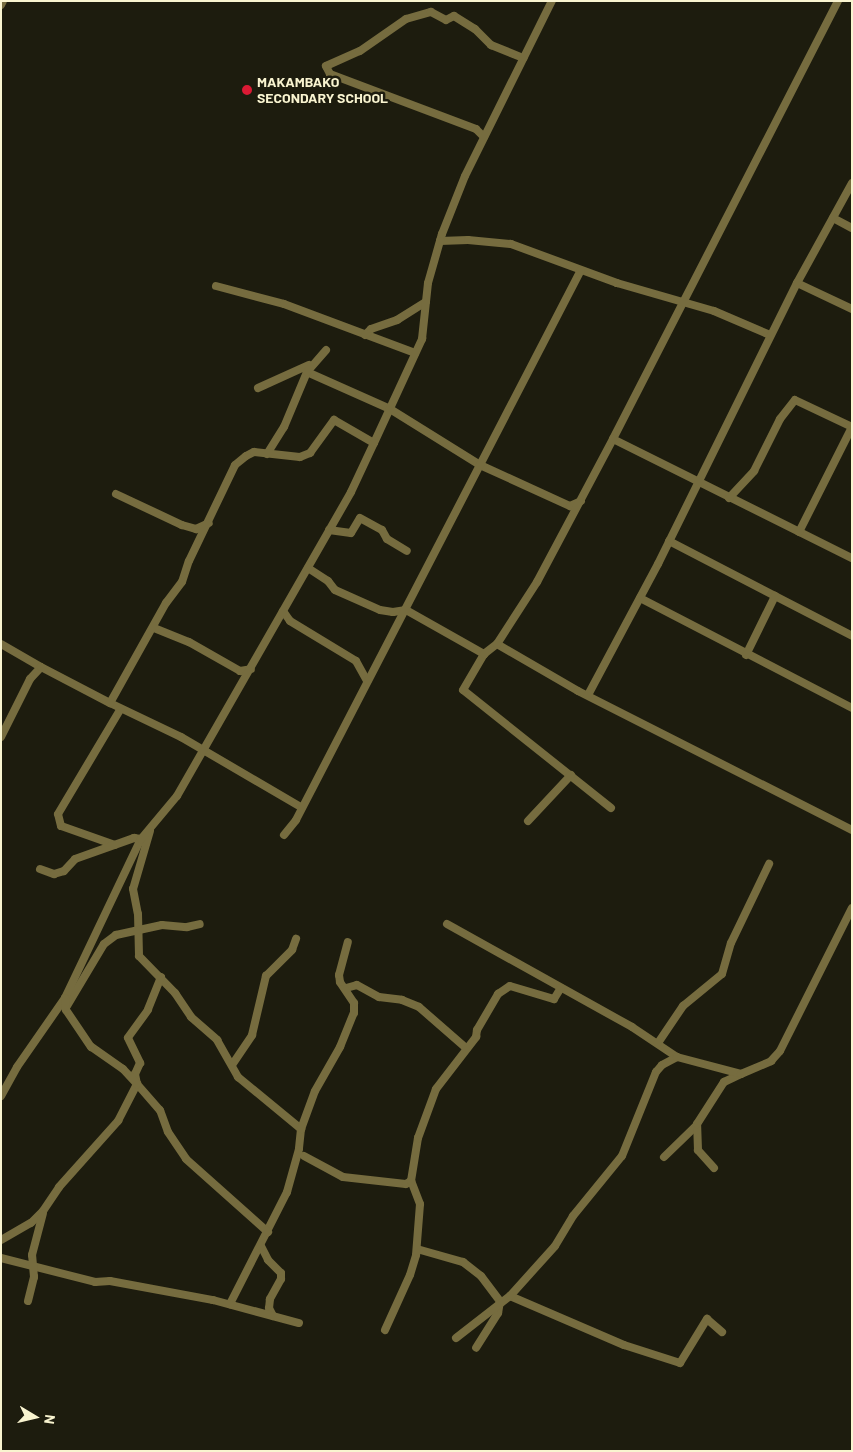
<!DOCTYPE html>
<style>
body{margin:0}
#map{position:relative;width:853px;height:1452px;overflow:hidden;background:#1d1c0e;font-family:Barlow,sans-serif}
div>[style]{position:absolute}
.street>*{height:8px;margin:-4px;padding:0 4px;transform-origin:4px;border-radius:4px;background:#766c3f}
.dots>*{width:14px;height:14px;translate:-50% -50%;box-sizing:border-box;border:2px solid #1d1c0e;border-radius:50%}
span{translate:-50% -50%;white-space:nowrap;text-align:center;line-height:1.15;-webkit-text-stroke:5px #1d1c0e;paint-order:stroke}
.poi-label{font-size:14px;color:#f9f4d0;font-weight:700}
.left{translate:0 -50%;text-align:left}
.frame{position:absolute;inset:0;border:2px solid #f9f4d0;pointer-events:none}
.north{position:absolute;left:10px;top:1392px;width:50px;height:50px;-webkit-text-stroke:4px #1d1c0e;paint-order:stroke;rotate:99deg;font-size:14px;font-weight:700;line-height:20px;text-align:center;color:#f9f4d0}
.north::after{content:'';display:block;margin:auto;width:18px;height:22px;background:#f9f4d0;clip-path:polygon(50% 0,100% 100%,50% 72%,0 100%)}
</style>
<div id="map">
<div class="street">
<div style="left:838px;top:1px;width:492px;rotate:117.2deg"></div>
<div style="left:613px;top:439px;width:267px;rotate:26.5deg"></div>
<div style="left:1px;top:5px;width:4px;rotate:-63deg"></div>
<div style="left:484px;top:137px;width:11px;rotate:-135deg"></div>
<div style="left:476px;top:129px;width:156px;rotate:-159.4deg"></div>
<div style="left:330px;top:74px;width:9px;rotate:-117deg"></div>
<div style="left:326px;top:66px;width:37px;rotate:-24deg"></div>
<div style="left:360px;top:51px;width:56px;rotate:-34.8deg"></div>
<div style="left:406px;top:19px;width:26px;rotate:-16deg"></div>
<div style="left:431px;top:12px;width:17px;rotate:28deg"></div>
<div style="left:446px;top:20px;width:9px;rotate:-27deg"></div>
<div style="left:454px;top:16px;width:25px;rotate:32deg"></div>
<div style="left:475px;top:29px;width:23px;rotate:45deg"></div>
<div style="left:491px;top:45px;width:35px;rotate:22deg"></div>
<div style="left:833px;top:218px;width:21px;rotate:28deg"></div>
<div style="left:440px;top:241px;width:28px;rotate:-2deg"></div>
<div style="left:468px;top:240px;width:43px;rotate:5.3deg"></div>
<div style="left:511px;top:244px;width:113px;rotate:20.2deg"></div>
<div style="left:617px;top:283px;width:101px;rotate:16.1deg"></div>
<div style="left:714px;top:311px;width:61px;rotate:23.2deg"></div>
<div style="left:797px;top:283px;width:61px;rotate:25.3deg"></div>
<div style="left:216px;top:286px;width:70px;rotate:14.8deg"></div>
<div style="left:284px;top:304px;width:140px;rotate:20.5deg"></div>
<div style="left:365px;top:335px;width:8px;rotate:-45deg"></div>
<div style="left:371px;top:329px;width:28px;rotate:-19deg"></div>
<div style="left:397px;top:320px;width:34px;rotate:-32deg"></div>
<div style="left:307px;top:372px;width:91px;rotate:24deg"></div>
<div style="left:390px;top:409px;width:106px;rotate:31.9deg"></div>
<div style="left:480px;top:465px;width:99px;rotate:24.5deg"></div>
<div style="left:570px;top:506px;width:12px;rotate:-24deg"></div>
<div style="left:258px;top:388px;width:56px;rotate:-24.3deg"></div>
<div style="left:267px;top:454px;width:32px;rotate:-58deg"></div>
<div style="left:284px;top:427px;width:60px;rotate:-67.3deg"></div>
<div style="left:307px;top:372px;width:29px;rotate:-49deg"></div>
<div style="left:116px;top:494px;width:73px;rotate:25.2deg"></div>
<div style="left:182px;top:525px;width:15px;rotate:16deg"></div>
<div style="left:196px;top:529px;width:14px;rotate:-25deg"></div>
<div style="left:729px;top:498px;width:37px;rotate:-47deg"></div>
<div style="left:754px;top:471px;width:58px;rotate:-63.4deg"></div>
<div style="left:780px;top:419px;width:24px;rotate:-52deg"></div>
<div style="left:795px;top:400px;width:63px;rotate:25.3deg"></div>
<div style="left:329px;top:530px;width:22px;rotate:8deg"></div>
<div style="left:351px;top:533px;width:17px;rotate:-59deg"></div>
<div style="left:360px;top:518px;width:25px;rotate:29deg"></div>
<div style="left:382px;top:530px;width:10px;rotate:61deg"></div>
<div style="left:387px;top:539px;width:23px;rotate:31deg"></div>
<div style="left:799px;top:532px;width:118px;rotate:-63.2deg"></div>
<div style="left:669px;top:541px;width:206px;rotate:27.4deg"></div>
<div style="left:308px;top:568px;width:24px;rotate:33deg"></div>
<div style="left:328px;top:581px;width:11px;rotate:52deg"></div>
<div style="left:335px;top:590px;width:49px;rotate:24deg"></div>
<div style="left:380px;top:610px;width:13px;rotate:9deg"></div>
<div style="left:393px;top:612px;width:13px;rotate:-9deg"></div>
<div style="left:406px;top:610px;width:90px;rotate:29.4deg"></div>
<div style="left:640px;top:598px;width:239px;rotate:27.4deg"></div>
<div style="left:283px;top:611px;width:12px;rotate:55deg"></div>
<div style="left:290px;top:621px;width:77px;rotate:31.2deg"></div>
<div style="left:356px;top:661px;width:23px;rotate:61deg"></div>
<div style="left:154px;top:628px;width:38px;rotate:22deg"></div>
<div style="left:189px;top:642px;width:59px;rotate:29.6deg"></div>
<div style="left:240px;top:671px;width:11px;rotate:-10deg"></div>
<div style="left:1px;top:644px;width:46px;rotate:29.9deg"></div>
<div style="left:497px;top:644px;width:94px;rotate:30.1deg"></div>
<div style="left:578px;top:691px;width:307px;rotate:26.9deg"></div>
<div style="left:746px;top:655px;width:66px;rotate:-63.8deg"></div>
<div style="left:588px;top:695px;width:149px;rotate:-61.9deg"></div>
<div style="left:658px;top:564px;width:313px;rotate:-63.7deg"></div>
<div style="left:797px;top:283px;width:114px;rotate:-61.2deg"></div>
<div style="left:110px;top:703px;width:79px;rotate:25.6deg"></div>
<div style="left:181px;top:737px;width:139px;rotate:30.3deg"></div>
<div style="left:1px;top:737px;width:65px;rotate:-63.4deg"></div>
<div style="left:30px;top:679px;width:16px;rotate:-47deg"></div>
<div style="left:41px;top:667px;width:78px;rotate:27.6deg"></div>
<div style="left:110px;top:703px;width:115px;rotate:-60.8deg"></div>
<div style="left:166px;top:603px;width:26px;rotate:-53deg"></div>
<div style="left:182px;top:582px;width:22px;rotate:-72deg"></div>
<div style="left:189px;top:561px;width:106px;rotate:-64.4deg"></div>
<div style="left:235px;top:465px;width:14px;rotate:-39deg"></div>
<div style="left:246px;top:456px;width:9px;rotate:-27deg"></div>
<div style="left:254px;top:452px;width:46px;rotate:6.2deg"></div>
<div style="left:300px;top:457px;width:11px;rotate:-22deg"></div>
<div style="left:310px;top:453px;width:41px;rotate:-54deg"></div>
<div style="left:334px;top:420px;width:46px;rotate:29.9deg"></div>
<div style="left:374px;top:443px;width:115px;rotate:-65.2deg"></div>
<div style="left:422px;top:339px;width:56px;rotate:-83.9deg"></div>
<div style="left:428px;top:283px;width:51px;rotate:-74.1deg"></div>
<div style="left:442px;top:234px;width:62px;rotate:-68.4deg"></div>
<div style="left:465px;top:176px;width:195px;rotate:-63.6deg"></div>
<div style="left:611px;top:808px;width:189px;rotate:-141.4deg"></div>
<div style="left:463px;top:690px;width:42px;rotate:-59.7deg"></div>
<div style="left:484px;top:654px;width:16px;rotate:-38deg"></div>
<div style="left:497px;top:644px;width:74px;rotate:-57.2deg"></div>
<div style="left:537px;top:582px;width:162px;rotate:-62deg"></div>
<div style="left:528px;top:821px;width:63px;rotate:-46.9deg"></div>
<div style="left:150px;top:831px;width:60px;rotate:106.3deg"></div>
<div style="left:133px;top:889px;width:25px;rotate:79deg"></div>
<div style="left:138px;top:914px;width:42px;rotate:88.6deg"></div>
<div style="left:139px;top:956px;width:52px;rotate:45.8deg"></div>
<div style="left:175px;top:993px;width:29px;rotate:56deg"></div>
<div style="left:191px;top:1017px;width:35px;rotate:41deg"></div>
<div style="left:217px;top:1040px;width:43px;rotate:60.4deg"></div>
<div style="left:238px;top:1077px;width:82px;rotate:39.5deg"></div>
<div style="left:301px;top:1129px;width:20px;rotate:96deg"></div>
<div style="left:299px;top:1149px;width:45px;rotate:105.6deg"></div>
<div style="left:287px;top:1192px;width:126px;rotate:117deg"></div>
<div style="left:284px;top:835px;width:19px;rotate:-51deg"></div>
<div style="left:296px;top:820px;width:619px;rotate:-62.61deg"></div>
<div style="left:115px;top:845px;width:57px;rotate:-160.6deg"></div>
<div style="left:61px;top:826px;width:12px;rotate:-104deg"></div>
<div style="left:58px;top:814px;width:121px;rotate:-59.2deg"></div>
<div style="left:40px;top:869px;width:15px;rotate:20deg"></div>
<div style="left:54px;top:874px;width:10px;rotate:-17deg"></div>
<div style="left:64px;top:871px;width:16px;rotate:-47deg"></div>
<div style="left:75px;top:859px;width:63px;rotate:-19.6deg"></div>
<div style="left:134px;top:838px;width:7px;rotate:8deg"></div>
<div style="left:447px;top:924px;width:212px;rotate:29.1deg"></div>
<div style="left:632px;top:1027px;width:54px;rotate:33.7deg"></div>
<div style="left:161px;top:977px;width:35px;rotate:112deg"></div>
<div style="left:148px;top:1010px;width:34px;rotate:126deg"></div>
<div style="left:128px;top:1038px;width:28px;rotate:64deg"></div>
<div style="left:140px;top:1063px;width:12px;rotate:114deg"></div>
<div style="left:135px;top:1074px;width:10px;rotate:79deg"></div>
<div style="left:137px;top:1084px;width:35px;rotate:49deg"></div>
<div style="left:160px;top:1110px;width:23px;rotate:70deg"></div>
<div style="left:168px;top:1132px;width:32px;rotate:56deg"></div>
<div style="left:186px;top:1159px;width:110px;rotate:41.7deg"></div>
<div style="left:346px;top:988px;width:11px;rotate:-15deg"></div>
<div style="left:357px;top:985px;width:25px;rotate:29deg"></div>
<div style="left:379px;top:997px;width:23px;rotate:7deg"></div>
<div style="left:402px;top:1000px;width:18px;rotate:22deg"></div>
<div style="left:419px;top:1007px;width:62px;rotate:41.1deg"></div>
<div style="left:67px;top:1006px;width:72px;rotate:-59.2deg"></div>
<div style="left:104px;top:944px;width:15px;rotate:-37deg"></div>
<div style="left:116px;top:935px;width:47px;rotate:-12.3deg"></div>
<div style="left:162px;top:925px;width:25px;rotate:5deg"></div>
<div style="left:187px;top:927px;width:13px;rotate:-13deg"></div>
<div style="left:658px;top:1043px;width:45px;rotate:-56deg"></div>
<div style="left:683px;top:1006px;width:50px;rotate:-39.4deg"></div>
<div style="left:722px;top:974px;width:32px;rotate:-74deg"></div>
<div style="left:731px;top:943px;width:88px;rotate:-64.3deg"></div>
<div style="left:232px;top:1065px;width:36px;rotate:-56deg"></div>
<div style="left:252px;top:1035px;width:61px;rotate:-76.7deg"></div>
<div style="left:266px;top:976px;width:37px;rotate:-45deg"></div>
<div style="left:292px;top:950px;width:12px;rotate:-70deg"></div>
<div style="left:1px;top:1096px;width:33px;rotate:-61deg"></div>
<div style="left:17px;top:1067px;width:84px;rotate:-55.2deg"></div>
<div style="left:65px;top:998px;width:176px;rotate:-64.5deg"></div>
<div style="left:141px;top:839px;width:56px;rotate:-50.1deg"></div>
<div style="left:177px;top:796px;width:350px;rotate:-60.2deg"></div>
<div style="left:351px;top:492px;width:54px;rotate:-64.9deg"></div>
<div style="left:301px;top:1129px;width:40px;rotate:-69.8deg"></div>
<div style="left:315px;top:1091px;width:51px;rotate:-60.4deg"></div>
<div style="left:340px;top:1047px;width:37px;rotate:-68deg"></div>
<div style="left:354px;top:1013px;width:10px;rotate:-90deg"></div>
<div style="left:354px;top:1003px;width:25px;rotate:-124deg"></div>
<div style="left:340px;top:982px;width:7px;rotate:-98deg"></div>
<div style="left:339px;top:975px;width:34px;rotate:-75deg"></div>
<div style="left:304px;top:1156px;width:44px;rotate:28.3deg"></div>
<div style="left:343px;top:1177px;width:63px;rotate:6.3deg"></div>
<div style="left:406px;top:1184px;width:6px;rotate:-31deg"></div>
<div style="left:664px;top:1157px;width:45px;rotate:-44.1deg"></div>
<div style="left:714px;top:1168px;width:24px;rotate:-132deg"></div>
<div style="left:698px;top:1150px;width:26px;rotate:-92deg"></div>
<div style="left:697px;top:1124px;width:50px;rotate:-57.3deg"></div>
<div style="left:724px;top:1082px;width:19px;rotate:-25deg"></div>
<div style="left:1px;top:1240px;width:34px;rotate:-30deg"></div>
<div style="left:31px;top:1223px;width:17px;rotate:-45deg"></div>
<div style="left:43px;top:1211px;width:29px;rotate:-56deg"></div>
<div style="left:59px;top:1187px;width:89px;rotate:-48.2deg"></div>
<div style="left:118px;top:1121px;width:42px;rotate:-62.8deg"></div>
<div style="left:137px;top:1084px;width:21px;rotate:-133deg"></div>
<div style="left:123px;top:1069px;width:39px;rotate:-145deg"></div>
<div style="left:91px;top:1047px;width:45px;rotate:-124deg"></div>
<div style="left:66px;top:1010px;width:12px;rotate:-95deg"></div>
<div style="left:261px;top:1246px;width:16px;rotate:63deg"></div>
<div style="left:268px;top:1260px;width:18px;rotate:45deg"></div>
<div style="left:281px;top:1273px;width:6px;rotate:90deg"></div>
<div style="left:281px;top:1279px;width:23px;rotate:119deg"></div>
<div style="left:270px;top:1299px;width:9px;rotate:96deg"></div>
<div style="left:269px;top:1308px;width:9px;rotate:63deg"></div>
<div style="left:417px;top:1249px;width:48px;rotate:15.8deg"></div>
<div style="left:463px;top:1262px;width:23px;rotate:38deg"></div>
<div style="left:481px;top:1276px;width:31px;rotate:53deg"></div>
<div style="left:500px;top:1301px;width:12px;rotate:99deg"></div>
<div style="left:498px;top:1313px;width:41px;rotate:122.2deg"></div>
<div style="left:1px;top:1258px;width:97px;rotate:14.3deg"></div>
<div style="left:95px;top:1282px;width:15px;rotate:-4deg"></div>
<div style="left:110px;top:1281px;width:105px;rotate:10.5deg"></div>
<div style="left:213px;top:1300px;width:89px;rotate:15deg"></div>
<div style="left:510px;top:1296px;width:124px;rotate:23.3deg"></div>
<div style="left:624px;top:1345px;width:59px;rotate:17.8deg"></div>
<div style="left:680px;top:1363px;width:52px;rotate:-58.5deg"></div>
<div style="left:707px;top:1319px;width:20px;rotate:41deg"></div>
<div style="left:28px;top:1301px;width:25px;rotate:-76deg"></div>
<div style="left:34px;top:1277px;width:22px;rotate:-95deg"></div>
<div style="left:32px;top:1255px;width:43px;rotate:-75.3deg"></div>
<div style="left:385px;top:1330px;width:60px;rotate:-65.6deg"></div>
<div style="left:410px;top:1275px;width:21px;rotate:-73deg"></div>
<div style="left:416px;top:1255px;width:51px;rotate:-85.5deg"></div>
<div style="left:420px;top:1204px;width:25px;rotate:-111deg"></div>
<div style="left:411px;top:1181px;width:44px;rotate:-80.8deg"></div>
<div style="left:418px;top:1138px;width:52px;rotate:-69.8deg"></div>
<div style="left:436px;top:1089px;width:66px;rotate:-52.4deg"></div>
<div style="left:476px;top:1037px;width:7px;rotate:-82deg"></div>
<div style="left:477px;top:1030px;width:42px;rotate:-59.7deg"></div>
<div style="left:498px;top:994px;width:14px;rotate:-34deg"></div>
<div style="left:510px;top:986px;width:46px;rotate:16.5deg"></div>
<div style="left:554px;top:999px;width:13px;rotate:-58deg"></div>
<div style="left:456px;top:1338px;width:68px;rotate:-37.9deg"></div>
<div style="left:510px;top:1296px;width:67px;rotate:-48deg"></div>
<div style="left:555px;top:1246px;width:35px;rotate:-59deg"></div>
<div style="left:573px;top:1216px;width:77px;rotate:-50.8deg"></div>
<div style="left:622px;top:1156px;width:91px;rotate:-68deg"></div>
<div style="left:656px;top:1072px;width:9px;rotate:-49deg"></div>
<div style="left:662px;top:1065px;width:17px;rotate:-28deg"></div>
<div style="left:677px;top:1057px;width:66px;rotate:14.9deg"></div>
<div style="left:741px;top:1074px;width:33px;rotate:-23deg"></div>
<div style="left:771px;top:1061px;width:13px;rotate:-48deg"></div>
<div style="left:780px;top:1051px;width:160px;rotate:-63.3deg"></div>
</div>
<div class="dots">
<div style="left:247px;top:90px;background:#db1a34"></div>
</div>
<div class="poi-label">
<span class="left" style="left:257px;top:90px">MAKAMBAKO<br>SECONDARY SCHOOL</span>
</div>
<div class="frame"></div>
<div class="north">N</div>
</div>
